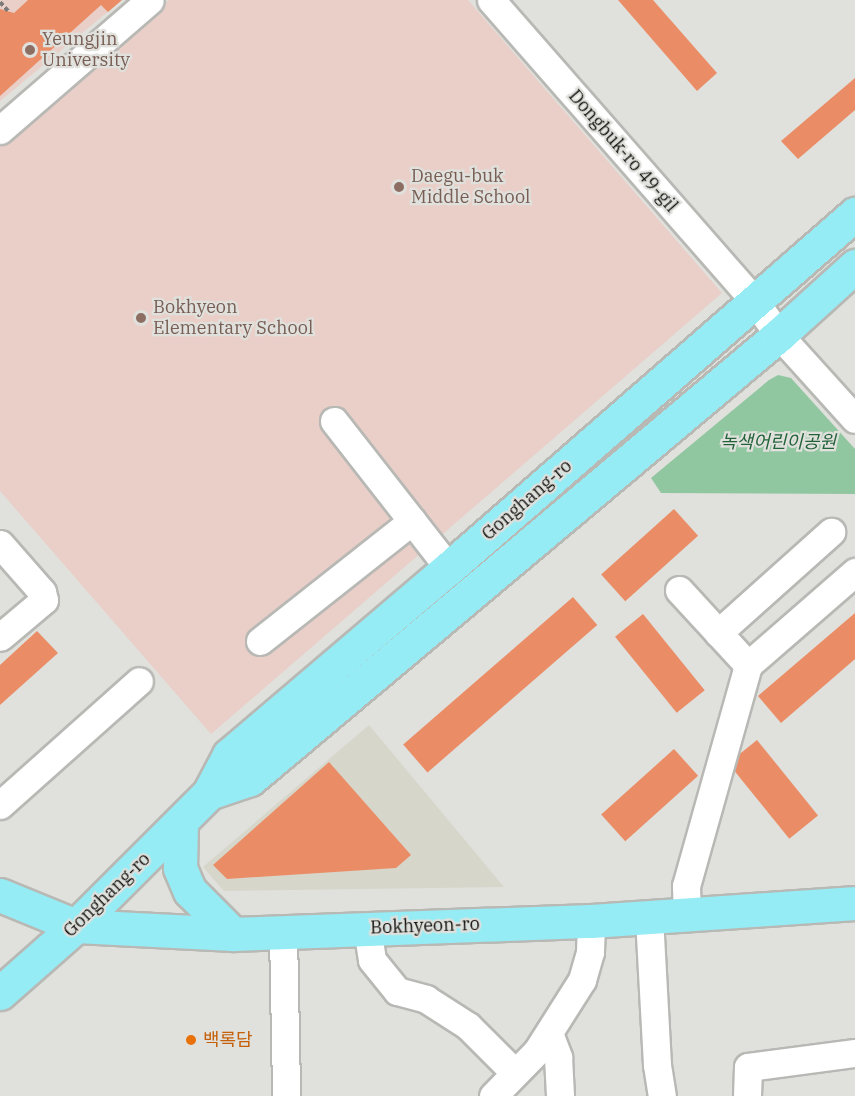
<!DOCTYPE html>
<meta charset="utf-8">
<style>
body{margin:0}
#map{position:relative;width:855px;height:1096px;overflow:hidden;background:#e0e0dc;font-family:"IBM Plex Serif","Noto Sans KR",serif}
div>[style]{position:absolute}
.built>*{inset:0;background:#d7d6cb}
.education>*{inset:0;background:#e9cfc8}
.green>*{inset:0;background:#91c7a0}
.building>*{inset:0;background:#ea8d66;transform-origin:0 0}
.path>*{height:4px;margin-top:-2px;transform-origin:0;background:repeating-linear-gradient(90deg,#7a7a78 0 4.5px,transparent 0 7.5px)}
.roads{filter:drop-shadow(2px 0 #b8b8b5) drop-shadow(-2px 0 #b8b8b5) drop-shadow(0 2px #b8b8b5) drop-shadow(0 -2px #b8b8b5)}
.minor>*{height:27px;margin:-13.5px;padding:0 13.5px;transform-origin:13.5px;border-radius:13.5px;background:#fff}
.major>*{height:33px;margin:-16.5px;padding:0 16.5px;transform-origin:16.5px;border-radius:16.5px;background:#96ecf5}
.dots>*{width:16px;height:16px;translate:-50% -50%;box-sizing:border-box;border:3px solid #e0e0dc;border-radius:50%}
span{translate:-50% -50%;white-space:nowrap;text-align:center;line-height:1.15;-webkit-text-stroke:4.5px #e0e0dc;paint-order:stroke}
.education-label{font-size:18px;color:#785e54}
.left{translate:0 -50%;text-align:left}
.street-label{font-size:18px;color:#111110}
.park-label{font-size:18px;color:#23633a;font-style:italic}
.food-label{font-size:18px;color:#c56008}
</style>
<div id="map">
<div class="built">
<div style="clip-path:polygon(369px 725px,504px 887px,224px 891px,203px 867px)"></div>
</div>
<div class="education">
<div style="clip-path:polygon(0 0,122px 0,0 101px)"></div>
<div style="clip-path:polygon(169px 0,468px 0,722px 293px,211px 734px,0 491px,0 146px)"></div>
</div>
<div class="green">
<div style="clip-path:polygon(778px 375px,791px 378px,855px 449px,855px 494px,661px 493px,651px 478px,769px 380px)"></div>
</div>
<div class="building">
<div style="clip-path:polygon(28px 0,122px 0,108px 12px,101px 5px,0 96px,0 9px,14px 13px)"></div>
<div style="clip-path:polygon(618px 0,653px 0,717px 73px,697px 91px)"></div>
<div style="clip-path:polygon(855px 78px,855px 110px,798px 159px,781px 141px)"></div>
<div style="left:674px;top:509px;width:36px;height:98px;rotate:48deg"></div>
<div style="left:573px;top:597px;width:37px;height:225px;rotate:49deg"></div>
<div style="clip-path:polygon(855px 613px,855px 659px,781px 723px,758px 696px)"></div>
<div style="left:643px;top:614px;width:98px;height:36px;rotate:51deg"></div>
<div style="clip-path:polygon(37px 631px,58px 653px,0 705px,0 665px)"></div>
<div style="left:757px;top:740px;width:97px;height:37px;rotate:51deg"></div>
<div style="left:674px;top:749px;width:36px;height:98px;rotate:48deg"></div>
<div style="clip-path:polygon(329px 762px,411px 855px,396px 868px,227px 879px,213px 865px)"></div>
</div>
<div class="path">
<div style="left:0;top:2px;width:13px;rotate:48deg"></div>
</div>
<div class="roads">
<div class="minor">
<div style="left:491px;top:0;width:401px;rotate:48.8deg"></div>
<div style="left:755px;top:302px;width:41px;rotate:54deg"></div>
<div style="left:779px;top:335px;width:113px;rotate:47.9deg"></div>
<div style="left:0;top:130px;width:198px;rotate:-40.9deg"></div>
<div style="left:334px;top:421px;width:187px;rotate:52deg"></div>
<div style="left:0;top:544px;width:64px;rotate:48.8deg"></div>
<div style="left:42px;top:592px;width:8px;rotate:76deg"></div>
<div style="left:44px;top:600px;width:57px;rotate:139.9deg"></div>
<div style="left:679px;top:590px;width:102px;rotate:47.4deg"></div>
<div style="left:718px;top:633px;width:152px;rotate:-41.8deg"></div>
<div style="left:260px;top:641px;width:194px;rotate:-38.3deg"></div>
<div style="left:0;top:805px;width:186px;rotate:-41.7deg"></div>
<div style="left:687px;top:915px;width:29px;rotate:-92deg"></div>
<div style="left:686px;top:886px;width:230px;rotate:-74.3deg"></div>
<div style="left:748px;top:665px;width:142px;rotate:-41deg"></div>
<div style="left:649px;top:917px;width:148px;rotate:86.9deg"></div>
<div style="left:657px;top:1065px;width:31px;rotate:81deg"></div>
<div style="left:367px;top:928px;width:32px;rotate:81deg"></div>
<div style="left:372px;top:960px;width:40px;rotate:51deg"></div>
<div style="left:397px;top:991px;width:30px;rotate:15deg"></div>
<div style="left:426px;top:999px;width:50px;rotate:32.7deg"></div>
<div style="left:468px;top:1026px;width:66px;rotate:45deg"></div>
<div style="left:283px;top:933px;width:163px;rotate:88.9deg"></div>
<div style="left:549px;top:1033px;width:26px;rotate:69deg"></div>
<div style="left:558px;top:1057px;width:39px;rotate:87deg"></div>
<div style="left:493px;top:1096px;width:63px;rotate:-45.6deg"></div>
<div style="left:537px;top:1051px;width:84px;rotate:-57.6deg"></div>
<div style="left:582px;top:980px;width:29px;rotate:-74deg"></div>
<div style="left:590px;top:952px;width:31px;rotate:-88deg"></div>
<div style="left:747px;top:1096px;width:29px;rotate:-88deg"></div>
<div style="left:748px;top:1067px;width:108px;rotate:-7.5deg"></div>
</div>
<div class="major">
<div style="left:209px;top:793px;width:43px;rotate:-18.9deg"></div>
<div style="left:250px;top:779px;width:691px;rotate:-40.01deg"></div>
<div style="left:779px;top:335px;width:103px;rotate:-42.2deg"></div>
<div style="left:181px;top:822px;width:46px;rotate:91.2deg"></div>
<div style="left:180px;top:868px;width:25px;rotate:67deg"></div>
<div style="left:190px;top:891px;width:61px;rotate:45deg"></div>
<div style="left:0;top:895px;width:82px;rotate:22.2deg"></div>
<div style="left:76px;top:926px;width:157px;rotate:2.9deg"></div>
<div style="left:233px;top:934px;width:358px;rotate:-2.1deg"></div>
<div style="left:591px;top:921px;width:265px;rotate:-3.9deg"></div>
<div style="left:0;top:993px;width:101px;rotate:-41.4deg"></div>
<div style="left:76px;top:926px;width:188px;rotate:-45deg"></div>
<div style="left:209px;top:793px;width:43px;rotate:-62.2deg"></div>
<div style="left:229px;top:755px;width:289px;rotate:-40.4deg"></div>
<div style="left:449px;top:568px;width:539px;rotate:-41.09deg"></div>
</div>
</div>
<div class="dots">
<div style="left:30px;top:50px;background:#8d6e63"></div>
<div style="left:399px;top:187px;background:#8d6e63"></div>
<div style="left:141px;top:318px;background:#8d6e63"></div>
<div style="left:191px;top:1040px;background:#e8710a"></div>
</div>
<div class="education-label">
<span class="left" style="left:42px;top:50px">Yeungjin<br>University</span>
<span class="left" style="left:411px;top:187px">Daegu-buk<br>Middle School</span>
<span class="left" style="left:153px;top:318px">Bokhyeon<br>Elementary School</span>
</div>
<div class="street-label">
<span style="left:623px;top:151px;rotate:49deg">Dongbuk-ro 49-gil</span>
<span style="left:527px;top:500px;rotate:-41deg">Gonghang-ro</span>
<span style="left:107px;top:895px;rotate:-44deg">Gonghang-ro</span>
<span style="left:425px;top:926px;rotate:-2deg">Bokhyeon-ro</span>
</div>
<div class="park-label">
<span style="left:778px;top:442px">녹색어린이공원</span>
</div>
<div class="food-label">
<span class="left" style="left:203px;top:1040px">백록담</span>
</div>
</div>
